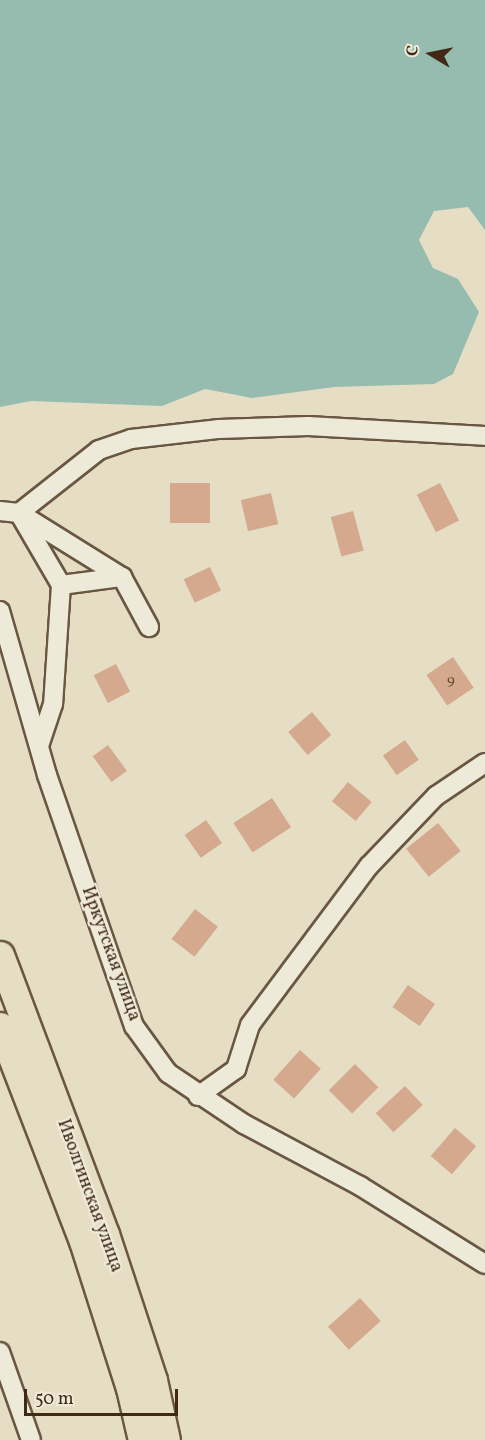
<!DOCTYPE html>
<meta charset="utf-8">
<style>
body{margin:0}
#map{position:relative;width:485px;height:1440px;overflow:hidden;background:#e5dec4;font-family:Vollkorn,serif}
div>[style]{position:absolute}
.water>*{inset:0;background:#96bcb0}
.building>*{inset:0;background:#d5a98e;transform-origin:0 0}
.roads{filter:drop-shadow(2px 0 #6a5641) drop-shadow(-2px 0 #6a5641) drop-shadow(0 2px #6a5641) drop-shadow(0 -2px #6a5641)}
.minor>*{height:18px;margin:-9px;padding:0 9px;transform-origin:9px;border-radius:9px;background:#eeead9}
.primary>*{height:27px;margin:-13.5px;padding:0 13.5px;transform-origin:13.5px;border-radius:13.5px;background:#e5dec4}
span{translate:-50% -50%;white-space:nowrap;text-align:center;line-height:1.15;-webkit-text-stroke:4.5px #eeead9;paint-order:stroke}
.number-label{font-size:15px;color:#664933}
.number-label span{-webkit-text-stroke-width:0}
.street-label{font-size:18px;color:#412915}
.north{position:absolute;left:401px;top:24px;width:60px;height:60px;-webkit-text-stroke:4px #eeead9;paint-order:stroke;rotate:280deg;font-size:16px;font-weight:700;line-height:24px;text-align:center;color:#412915}
.north::after{content:'';display:block;margin:auto;width:21px;height:27px;background:#412915;clip-path:polygon(50% 0,100% 100%,50% 72%,0 100%)}
.scale{position:absolute;left:24px;top:1389px;width:154px;height:27px;box-sizing:border-box;border:3px solid #412915;border-top:0;padding-left:8px;font-size:18px;line-height:21px;white-space:nowrap;color:#412915;-webkit-text-stroke:4px #eeead9;paint-order:stroke}
</style>
<div id="map">
<div class="water">
<div style="clip-path:polygon(0 0,485px 0,485px 230px,468px 207px,434px 211px,419px 240px,433px 268px,458px 279px,479px 312px,453px 374px,434px 384px,334px 387px,252px 398px,205px 389px,162px 406px,31px 401px,0 407px)"></div>
</div>
<div class="building">
<div style="left:170px;top:483px;width:40px;height:40px"></div>
<div style="left:440px;top:483px;width:42px;height:26px;rotate:63deg"></div>
<div style="left:271px;top:493px;width:32px;height:31px;rotate:77deg"></div>
<div style="left:353px;top:511px;width:41px;height:23px;rotate:75deg"></div>
<div style="left:210px;top:567px;width:26px;height:29px;rotate:65deg"></div>
<div style="left:453px;top:657px;width:37px;height:32px;rotate:56deg"></div>
<div style="left:116px;top:664px;width:31px;height:25px;rotate:63deg"></div>
<div style="left:312px;top:712px;width:30px;height:31px;rotate:50deg"></div>
<div style="left:405px;top:740px;width:24px;height:27px;rotate:55deg"></div>
<div style="left:108px;top:745px;width:32px;height:19px;rotate:54deg"></div>
<div style="left:348px;top:782px;width:31px;height:25px;rotate:40deg"></div>
<div style="left:272px;top:798px;width:35px;height:46px;rotate:57deg"></div>
<div style="left:206px;top:820px;width:28px;height:26px;rotate:55deg"></div>
<div style="left:438px;top:823px;width:36px;height:41px;rotate:51deg"></div>
<div style="left:195px;top:909px;width:29px;height:38px;rotate:38deg"></div>
<div style="left:408px;top:985px;width:33px;height:27px;rotate:35deg"></div>
<div style="left:300px;top:1050px;width:28px;height:40px;rotate:42deg"></div>
<div style="left:355px;top:1064px;width:33px;height:37px;rotate:45deg"></div>
<div style="left:405px;top:1086px;width:26px;height:40px;rotate:47deg"></div>
<div style="left:455px;top:1128px;width:28px;height:37px;rotate:41deg"></div>
<div style="left:360px;top:1298px;width:31px;height:43px;rotate:48deg"></div>
</div>
<div class="roads">
<div class="minor">
<div style="left:0;top:511px;width:19px;rotate:6deg"></div>
<div style="left:19px;top:513px;width:121px;rotate:31.9deg"></div>
<div style="left:122px;top:577px;width:57px;rotate:61.6deg"></div>
<div style="left:19px;top:513px;width:102px;rotate:-38.2deg"></div>
<div style="left:99px;top:450px;width:34px;rotate:-19deg"></div>
<div style="left:131px;top:439px;width:89px;rotate:-6.5deg"></div>
<div style="left:219px;top:429px;width:89px;rotate:-1.9deg"></div>
<div style="left:308px;top:426px;width:177px;rotate:3.2deg"></div>
<div style="left:19px;top:513px;width:83px;rotate:59.7deg"></div>
<div style="left:61px;top:585px;width:119px;rotate:93.8deg"></div>
<div style="left:53px;top:704px;width:44px;rotate:108.4deg"></div>
<div style="left:61px;top:585px;width:62px;rotate:-7.5deg"></div>
<div style="left:0;top:611px;width:171px;rotate:74deg"></div>
<div style="left:47px;top:775px;width:266px;rotate:70.9deg"></div>
<div style="left:134px;top:1026px;width:58px;rotate:54.1deg"></div>
<div style="left:168px;top:1073px;width:92px;rotate:33.9deg"></div>
<div style="left:244px;top:1124px;width:132px;rotate:28.1deg"></div>
<div style="left:360px;top:1186px;width:147px;rotate:32deg"></div>
<div style="left:198px;top:1096px;width:47px;rotate:-35.4deg"></div>
<div style="left:236px;top:1069px;width:46px;rotate:-72.3deg"></div>
<div style="left:250px;top:1025px;width:199px;rotate:-53.2deg"></div>
<div style="left:369px;top:866px;width:97px;rotate:-46.3deg"></div>
<div style="left:436px;top:796px;width:59px;rotate:-34deg"></div>
<div style="left:0;top:1352px;width:93px;rotate:70.6deg"></div>
</div>
<div class="primary">
<div style="left:0;top:955px;width:298px;rotate:69.4deg"></div>
<div style="left:105px;top:1234px;width:154px;rotate:71.8deg"></div>
<div style="left:153px;top:1380px;width:61px;rotate:77.8deg"></div>
<div style="left:0;top:1026px;width:230px;rotate:68.9deg"></div>
<div style="left:83px;top:1241px;width:154px;rotate:72.3deg"></div>
<div style="left:130px;top:1388px;width:53px;rotate:77deg"></div>
</div>
</div>
<div class="number-label">
<span style="left:451px;top:681px">9</span>
</div>
<div class="street-label">
<span style="left:110px;top:954px;rotate:70deg">Иркутская улица</span>
<span style="left:89px;top:1196px;rotate:70deg">Иволгинская улица</span>
</div>
<div class="north">С</div>
<div class="scale">50 m</div>
</div>
